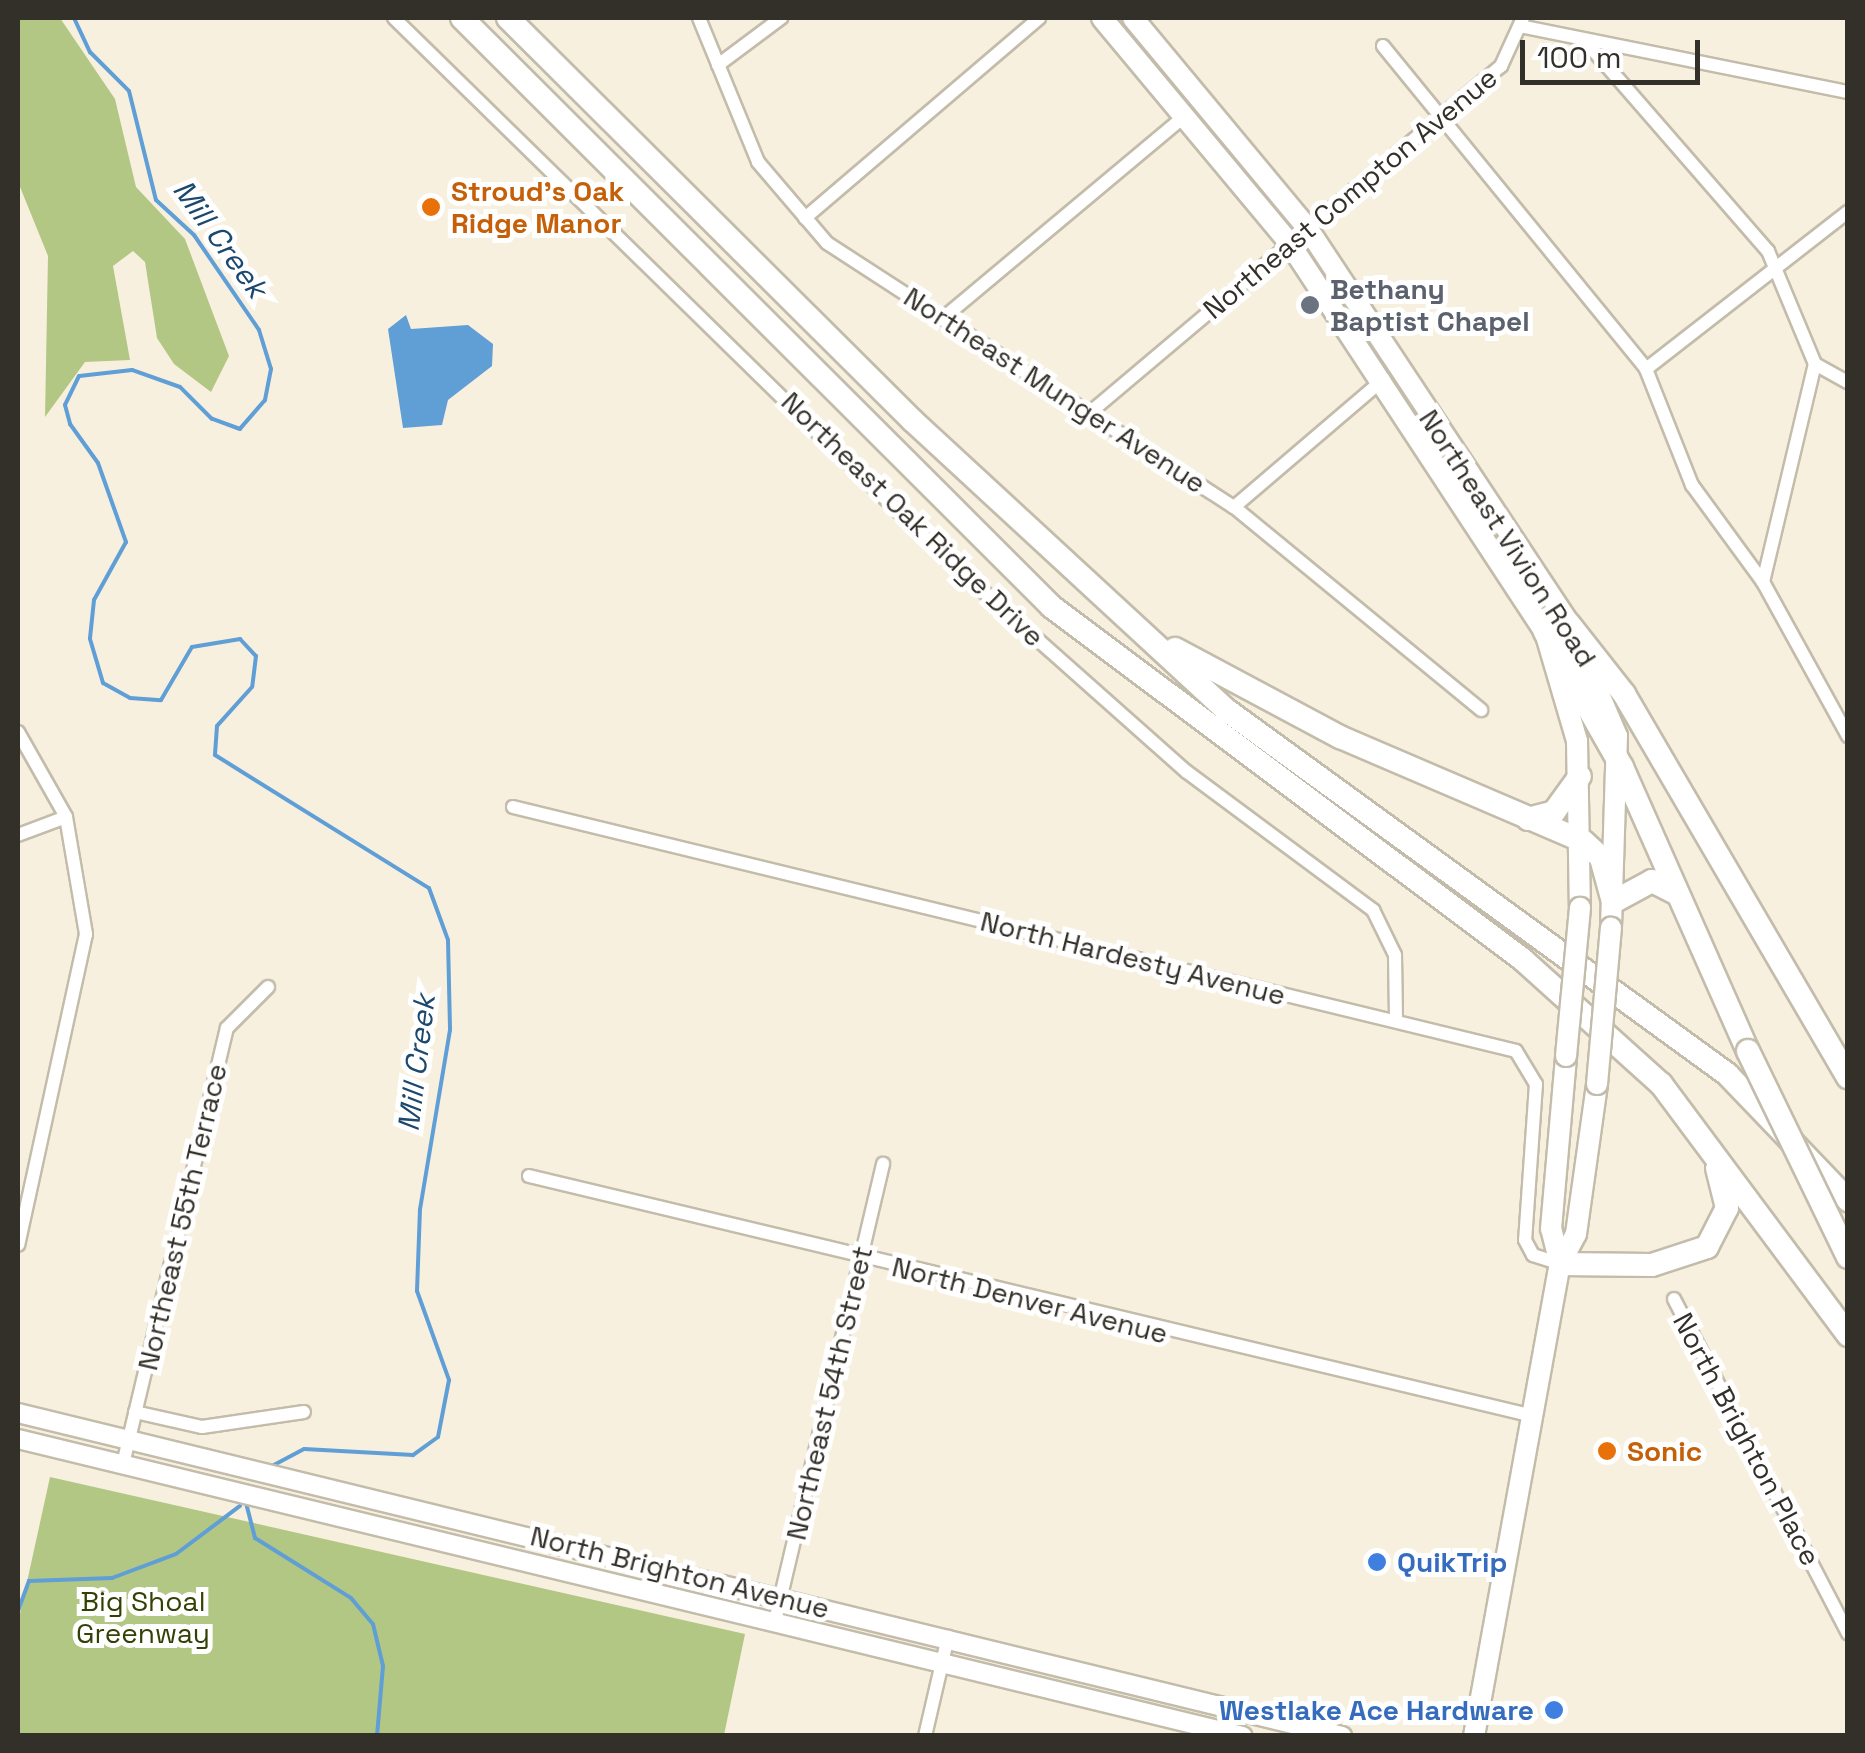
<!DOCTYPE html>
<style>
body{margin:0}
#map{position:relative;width:1865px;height:1753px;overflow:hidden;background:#f8f0df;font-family:"Space Grotesk",sans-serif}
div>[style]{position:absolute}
.green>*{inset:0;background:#b3c784}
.water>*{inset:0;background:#609ed6}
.stream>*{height:4px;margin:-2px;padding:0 2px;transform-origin:2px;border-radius:2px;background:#609ed6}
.roads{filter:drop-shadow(2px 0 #c3bcab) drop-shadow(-2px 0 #c3bcab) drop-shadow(0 2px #c3bcab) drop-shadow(0 -2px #c3bcab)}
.minor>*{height:12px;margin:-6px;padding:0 6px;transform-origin:6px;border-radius:6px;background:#fff}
.secondary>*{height:18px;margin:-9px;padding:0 9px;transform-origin:9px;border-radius:9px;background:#fff}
.primary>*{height:20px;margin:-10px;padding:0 10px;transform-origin:10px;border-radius:10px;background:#fff}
.motorway>*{height:22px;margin:-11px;padding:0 11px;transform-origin:11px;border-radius:11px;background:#fff}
.bridges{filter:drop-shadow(2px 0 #c3bcab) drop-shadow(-2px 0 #c3bcab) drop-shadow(0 2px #c3bcab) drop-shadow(0 -2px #c3bcab)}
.primary-bridge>*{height:20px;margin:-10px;padding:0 10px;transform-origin:10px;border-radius:10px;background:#fff}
.motorway-bridge>*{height:22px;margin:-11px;padding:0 11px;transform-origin:11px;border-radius:11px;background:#fff}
.dots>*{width:28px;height:28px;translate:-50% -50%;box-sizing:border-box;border:5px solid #fff;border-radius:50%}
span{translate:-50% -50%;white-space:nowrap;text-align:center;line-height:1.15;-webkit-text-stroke:10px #fff;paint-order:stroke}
.food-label{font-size:28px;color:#c56008;font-weight:700}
.left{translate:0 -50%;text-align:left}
.street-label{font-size:28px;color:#333029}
.worship-label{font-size:28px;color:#5b616d;font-weight:700}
.shop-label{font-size:28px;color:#366cbe;font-weight:700}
.right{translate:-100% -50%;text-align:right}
.park-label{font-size:28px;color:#344104}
.water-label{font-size:30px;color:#1b486e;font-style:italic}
.frame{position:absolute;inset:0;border:20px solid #333029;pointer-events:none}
.scale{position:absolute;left:1520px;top:40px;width:180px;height:45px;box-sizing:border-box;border:5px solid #333029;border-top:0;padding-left:12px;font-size:30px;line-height:35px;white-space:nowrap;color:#333029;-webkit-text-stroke:8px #fff;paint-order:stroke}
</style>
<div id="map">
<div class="green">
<div style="clip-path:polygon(18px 18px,60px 18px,115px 99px,136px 187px,185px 239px,229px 356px,211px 392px,174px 364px,157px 338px,145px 262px,133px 251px,113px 266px,130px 360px,85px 362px,45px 417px,48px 256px,18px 182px)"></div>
<div style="clip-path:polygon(50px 1477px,745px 1634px,724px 1735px,18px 1735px,18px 1623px)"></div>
</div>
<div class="water">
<div style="clip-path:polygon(406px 315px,411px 329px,468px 325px,493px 344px,492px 366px,448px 400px,442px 425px,403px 428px,388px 329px)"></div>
</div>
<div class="stream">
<div style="left:74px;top:18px;width:38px;rotate:65deg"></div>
<div style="left:90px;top:52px;width:55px;rotate:45deg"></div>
<div style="left:129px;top:91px;width:112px;rotate:76.1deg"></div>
<div style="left:156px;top:200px;width:52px;rotate:42.6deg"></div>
<div style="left:194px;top:235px;width:115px;rotate:55.6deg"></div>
<div style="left:259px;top:330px;width:41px;rotate:72.9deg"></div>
<div style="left:271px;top:369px;width:32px;rotate:101deg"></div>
<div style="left:265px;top:400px;width:38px;rotate:131deg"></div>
<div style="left:240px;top:429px;width:30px;rotate:-160deg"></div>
<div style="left:212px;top:419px;width:45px;rotate:-135deg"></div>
<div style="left:180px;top:387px;width:51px;rotate:-160.5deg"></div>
<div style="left:132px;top:370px;width:53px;rotate:173.5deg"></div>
<div style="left:79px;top:376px;width:32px;rotate:116deg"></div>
<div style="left:65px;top:405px;width:20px;rotate:75deg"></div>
<div style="left:70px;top:424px;width:48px;rotate:54.3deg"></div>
<div style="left:98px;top:463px;width:84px;rotate:70.5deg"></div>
<div style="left:126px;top:542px;width:66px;rotate:118.9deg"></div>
<div style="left:94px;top:600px;width:39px;rotate:96deg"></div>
<div style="left:90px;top:639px;width:46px;rotate:73.5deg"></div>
<div style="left:103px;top:683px;width:31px;rotate:29deg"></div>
<div style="left:130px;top:698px;width:31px;rotate:4deg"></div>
<div style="left:161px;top:700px;width:61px;rotate:-59.7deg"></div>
<div style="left:192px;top:647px;width:49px;rotate:-9.5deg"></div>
<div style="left:240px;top:639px;width:23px;rotate:47deg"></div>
<div style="left:256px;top:656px;width:31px;rotate:97deg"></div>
<div style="left:252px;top:687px;width:52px;rotate:131.9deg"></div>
<div style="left:217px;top:726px;width:29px;rotate:94deg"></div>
<div style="left:215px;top:755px;width:252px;rotate:31.9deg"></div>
<div style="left:429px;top:888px;width:55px;rotate:69.9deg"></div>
<div style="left:448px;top:940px;width:90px;rotate:88.7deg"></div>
<div style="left:450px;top:1030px;width:181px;rotate:99.5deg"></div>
<div style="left:420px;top:1209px;width:82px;rotate:92.1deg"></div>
<div style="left:417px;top:1291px;width:95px;rotate:70.2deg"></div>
<div style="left:449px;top:1380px;width:58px;rotate:100.9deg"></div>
<div style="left:438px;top:1437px;width:31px;rotate:144deg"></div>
<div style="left:413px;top:1455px;width:109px;rotate:-176.8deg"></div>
<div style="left:304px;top:1449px;width:40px;rotate:152deg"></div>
<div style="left:245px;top:1499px;width:40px;rotate:75.6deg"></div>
<div style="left:255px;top:1538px;width:113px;rotate:32deg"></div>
<div style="left:351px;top:1598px;width:34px;rotate:50deg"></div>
<div style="left:373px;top:1624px;width:43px;rotate:76.6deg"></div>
<div style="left:383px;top:1666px;width:70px;rotate:94.9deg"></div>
<div style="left:18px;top:1611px;width:32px;rotate:-70deg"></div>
<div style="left:29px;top:1581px;width:83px;rotate:-2.1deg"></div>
<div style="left:112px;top:1578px;width:68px;rotate:-20.6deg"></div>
<div style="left:176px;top:1554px;width:80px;rotate:-36.9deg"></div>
</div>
<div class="roads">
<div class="minor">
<div style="left:394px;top:18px;width:775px;rotate:44.37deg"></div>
<div style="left:948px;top:560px;width:319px;rotate:41.6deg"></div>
<div style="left:1187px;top:772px;width:232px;rotate:36.6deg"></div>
<div style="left:1373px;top:910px;width:50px;rotate:63.9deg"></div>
<div style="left:1395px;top:955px;width:66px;rotate:89.1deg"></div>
<div style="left:699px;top:18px;width:156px;rotate:67.7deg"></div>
<div style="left:758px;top:162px;width:106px;rotate:49.6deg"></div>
<div style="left:827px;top:243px;width:485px;rotate:33deg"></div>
<div style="left:1234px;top:507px;width:320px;rotate:39.4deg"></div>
<div style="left:1520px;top:26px;width:335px;rotate:11.4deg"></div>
<div style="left:1587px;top:43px;width:276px;rotate:49deg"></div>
<div style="left:1768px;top:251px;width:122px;rotate:67.4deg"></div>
<div style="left:1383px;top:46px;width:417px;rotate:50.8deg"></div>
<div style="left:1646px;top:369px;width:125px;rotate:68.4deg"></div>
<div style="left:1692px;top:485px;width:120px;rotate:53.8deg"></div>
<div style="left:1763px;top:582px;width:176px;rotate:61.1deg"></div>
<div style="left:718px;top:65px;width:79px;rotate:-36.7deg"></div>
<div style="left:805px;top:218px;width:308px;rotate:-40.5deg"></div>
<div style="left:942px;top:319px;width:317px;rotate:-39.9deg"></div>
<div style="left:1815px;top:364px;width:38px;rotate:29deg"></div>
<div style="left:1646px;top:369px;width:256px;rotate:-37.9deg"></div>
<div style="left:1093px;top:410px;width:534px;rotate:-40.14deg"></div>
<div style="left:1501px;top:66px;width:53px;rotate:-65.4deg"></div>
<div style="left:1234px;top:507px;width:197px;rotate:-40.5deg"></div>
<div style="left:1763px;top:582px;width:224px;rotate:-76.6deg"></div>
<div style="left:18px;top:732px;width:98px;rotate:60.5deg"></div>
<div style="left:66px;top:817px;width:119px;rotate:80.3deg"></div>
<div style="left:86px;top:934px;width:318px;rotate:102.3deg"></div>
<div style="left:513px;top:807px;width:1032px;rotate:13.67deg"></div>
<div style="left:1516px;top:1051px;width:39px;rotate:59deg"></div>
<div style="left:1536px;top:1084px;width:156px;rotate:94deg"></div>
<div style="left:1525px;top:1240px;width:17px;rotate:62deg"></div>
<div style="left:1533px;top:1255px;width:28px;rotate:18deg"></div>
<div style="left:18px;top:835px;width:51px;rotate:-20.6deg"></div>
<div style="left:529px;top:1176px;width:1032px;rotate:13.44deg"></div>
<div style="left:1674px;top:1299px;width:377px;rotate:62.5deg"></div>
<div style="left:135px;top:1412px;width:69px;rotate:12.6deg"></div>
<div style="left:202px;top:1427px;width:103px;rotate:-8.4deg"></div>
<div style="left:123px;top:1464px;width:448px;rotate:-76.6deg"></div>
<div style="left:227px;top:1028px;width:58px;rotate:-45deg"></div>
<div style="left:775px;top:1621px;width:470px;rotate:-76.7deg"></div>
<div style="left:925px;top:1736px;width:102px;rotate:-76.9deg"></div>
</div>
<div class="secondary">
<div style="left:18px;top:1413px;width:1363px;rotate:13.71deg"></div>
<div style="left:18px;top:1439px;width:1260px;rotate:13.63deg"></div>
</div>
<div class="primary">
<div style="left:1102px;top:18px;width:294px;rotate:50.2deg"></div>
<div style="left:1290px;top:244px;width:464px;rotate:56.7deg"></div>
<div style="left:1545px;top:632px;width:114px;rotate:73.6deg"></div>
<div style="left:1577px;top:741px;width:167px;rotate:89deg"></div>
<div style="left:1133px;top:18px;width:274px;rotate:50.3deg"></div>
<div style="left:1308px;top:229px;width:473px;rotate:56.5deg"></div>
<div style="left:1569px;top:624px;width:122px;rotate:66.8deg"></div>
<div style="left:1617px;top:736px;width:192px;rotate:91.8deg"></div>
<div style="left:1560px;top:1264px;width:36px;rotate:-104deg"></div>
<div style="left:1551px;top:1229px;width:174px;rotate:-85deg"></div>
<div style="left:1474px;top:1736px;width:480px;rotate:-79.7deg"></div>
<div style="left:1560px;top:1264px;width:34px;rotate:-62deg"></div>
<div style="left:1576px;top:1234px;width:151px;rotate:-82deg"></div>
</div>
<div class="motorway">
<div style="left:462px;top:18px;width:834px;rotate:44.95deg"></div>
<div style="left:1052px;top:607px;width:587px;rotate:36.83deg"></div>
<div style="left:1522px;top:959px;width:187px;rotate:42deg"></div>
<div style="left:1661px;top:1084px;width:313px;rotate:53.3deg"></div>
<div style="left:508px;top:18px;width:571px;rotate:44.86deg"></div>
<div style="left:913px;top:421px;width:425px;rotate:42.7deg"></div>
<div style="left:1225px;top:709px;width:621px;rotate:36.02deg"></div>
<div style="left:1727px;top:1074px;width:175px;rotate:46.2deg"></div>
<div style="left:1569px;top:624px;width:89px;rotate:51.8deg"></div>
<div style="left:1624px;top:694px;width:444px;rotate:59.7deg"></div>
<div style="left:1545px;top:632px;width:155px;rotate:60.3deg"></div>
<div style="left:1622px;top:767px;width:311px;rotate:66.1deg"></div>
<div style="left:1175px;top:649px;width:187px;rotate:28.1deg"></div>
<div style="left:1340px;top:737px;width:264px;rotate:23.2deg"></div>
<div style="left:1583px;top:841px;width:25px;rotate:43deg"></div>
<div style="left:1601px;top:858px;width:46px;rotate:74.7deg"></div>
<div style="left:1613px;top:902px;width:44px;rotate:-28.3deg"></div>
<div style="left:1652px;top:881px;width:28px;rotate:27deg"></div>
<div style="left:1528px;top:819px;width:27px;rotate:-15deg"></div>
<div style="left:1554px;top:812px;width:44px;rotate:-54.2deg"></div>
<div style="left:1560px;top:1264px;width:92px;rotate:0.6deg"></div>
<div style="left:1652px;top:1265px;width:58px;rotate:-18.1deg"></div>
<div style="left:1707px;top:1247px;width:44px;rotate:-62.9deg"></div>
<div style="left:1727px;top:1208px;width:41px;rotate:-104deg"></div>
</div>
</div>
<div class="bridges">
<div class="primary-bridge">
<div style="left:1566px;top:1056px;width:149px;rotate:-84.6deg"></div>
<div style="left:1597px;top:1084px;width:157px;rotate:-84.9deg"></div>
</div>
<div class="motorway-bridge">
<div style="left:1748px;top:1051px;width:229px;rotate:64.1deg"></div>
</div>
</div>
<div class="dots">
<div style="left:431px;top:207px;background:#e8710a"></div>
<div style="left:1310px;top:305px;background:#6b7280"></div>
<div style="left:1607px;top:1451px;background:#e8710a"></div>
<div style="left:1377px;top:1562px;background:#3f7fe0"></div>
<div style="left:1554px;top:1710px;background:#3f7fe0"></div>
</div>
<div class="food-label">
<span class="left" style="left:451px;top:207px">Stroud's Oak<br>Ridge Manor</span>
<span class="left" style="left:1627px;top:1451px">Sonic</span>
</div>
<div class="street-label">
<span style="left:1350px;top:193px;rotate:-40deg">Northeast Compton Avenue</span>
<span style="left:1055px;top:390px;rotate:33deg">Northeast Munger Avenue</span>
<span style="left:913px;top:519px;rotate:44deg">Northeast Oak Ridge Drive</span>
<span style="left:1508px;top:538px;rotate:57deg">Northeast Vivion Road</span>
<span style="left:1133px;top:958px;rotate:14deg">North Hardesty Avenue</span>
<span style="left:182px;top:1217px;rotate:-77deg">Northeast 55th Terrace</span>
<span style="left:1030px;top:1300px;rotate:14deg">North Denver Avenue</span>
<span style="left:829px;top:1393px;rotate:-77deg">Northeast 54th Street</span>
<span style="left:1747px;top:1439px;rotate:62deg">North Brighton Place</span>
<span style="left:680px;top:1572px;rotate:14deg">North Brighton Avenue</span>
</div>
<div class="worship-label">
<span class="left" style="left:1330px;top:305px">Bethany<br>Baptist Chapel</span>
</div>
<div class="shop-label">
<span class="left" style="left:1397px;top:1562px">QuikTrip</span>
<span class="right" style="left:1534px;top:1710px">Westlake Ace Hardware</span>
</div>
<div class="park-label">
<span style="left:143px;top:1617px">Big Shoal<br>Greenway</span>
</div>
<div class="water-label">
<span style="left:220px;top:239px;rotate:54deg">Mill Creek</span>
<span style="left:417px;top:1063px;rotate:-83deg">Mill Creek</span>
</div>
<div class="frame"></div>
<div class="scale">100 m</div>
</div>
